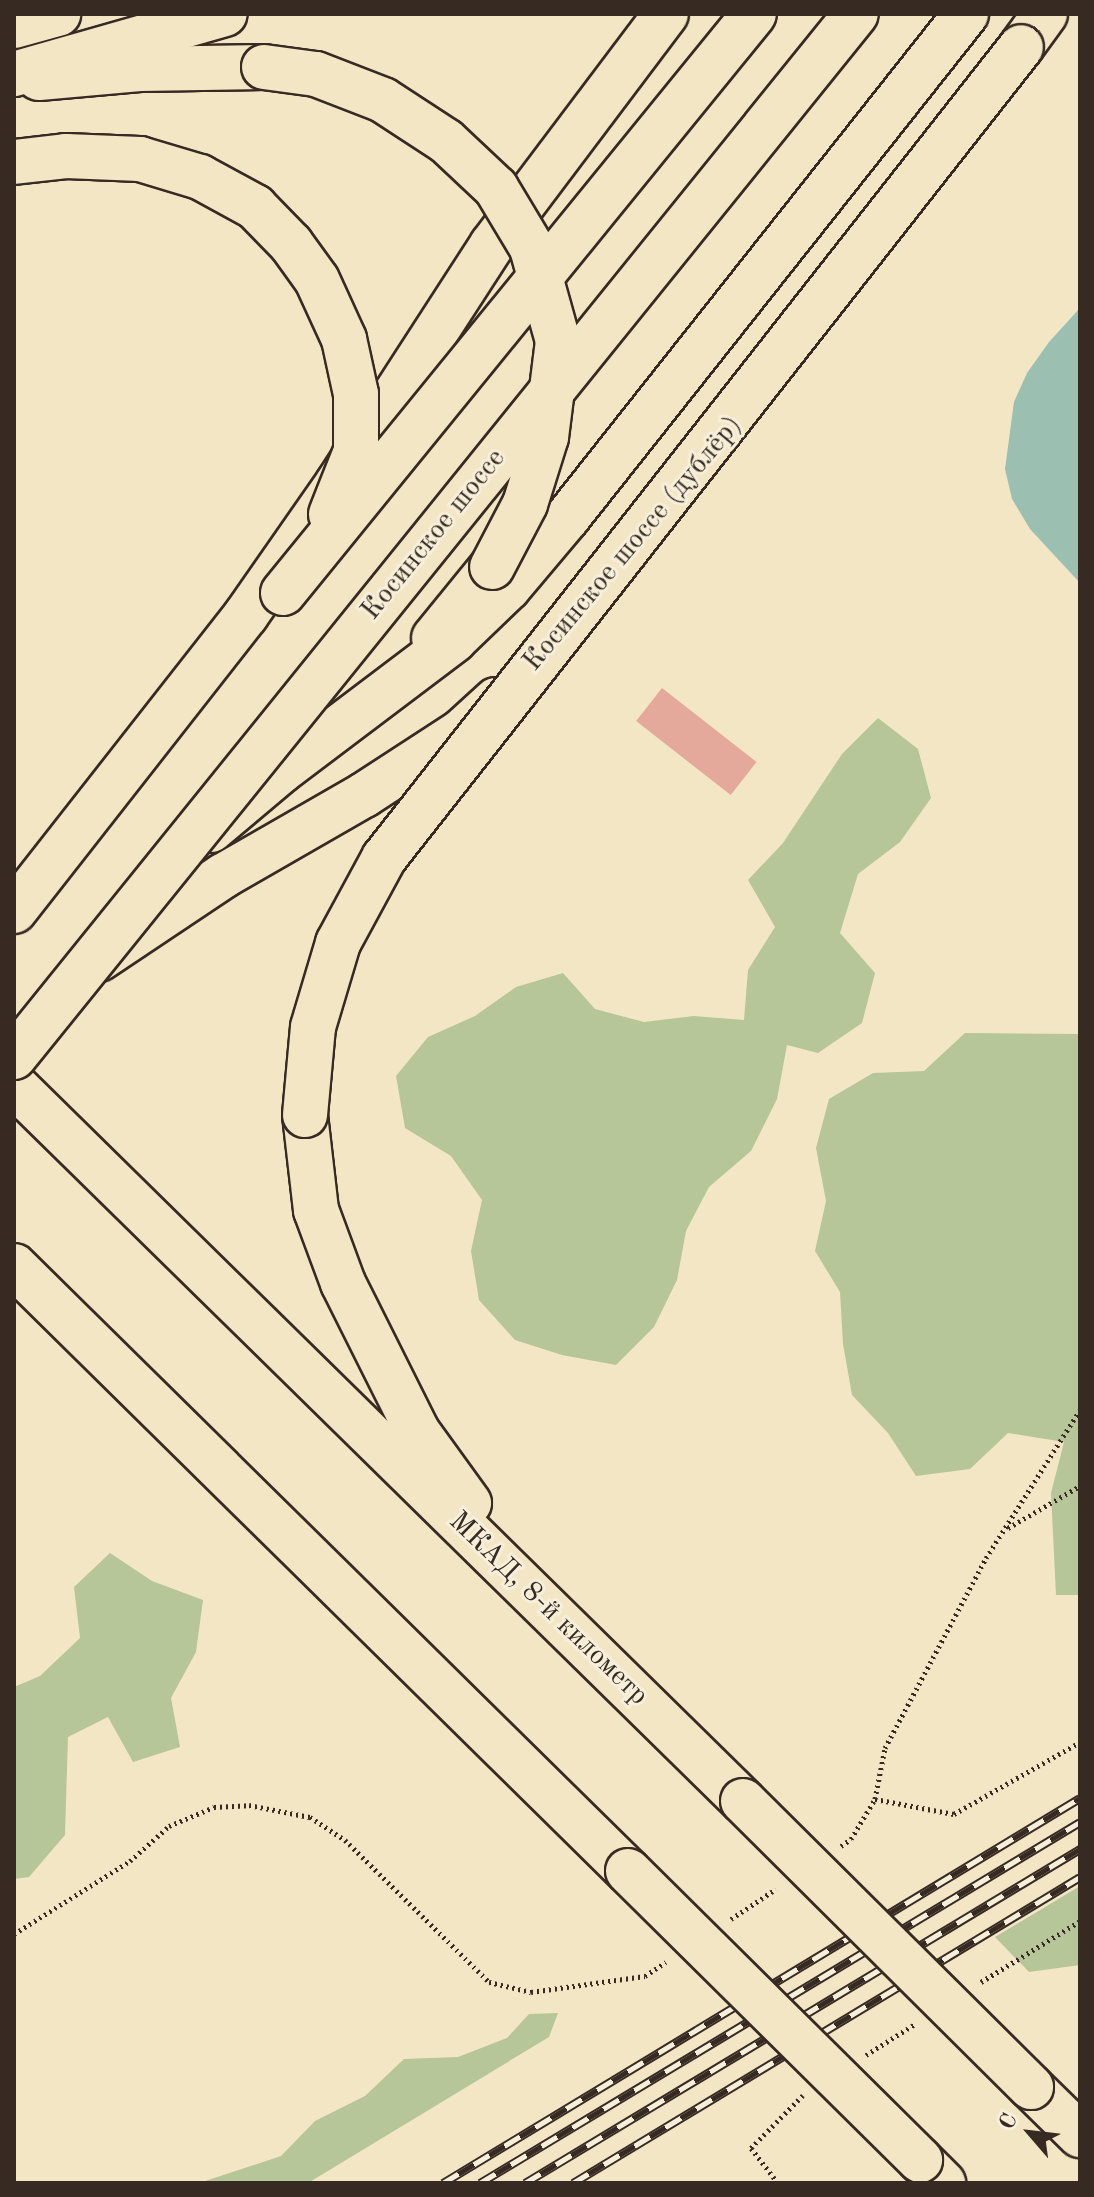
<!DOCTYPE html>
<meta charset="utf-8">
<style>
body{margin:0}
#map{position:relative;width:1094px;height:2197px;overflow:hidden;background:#f2e6c5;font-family:"Old Standard TT",serif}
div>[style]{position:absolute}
.green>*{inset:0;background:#b6c698}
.water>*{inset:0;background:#9bc0b2}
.building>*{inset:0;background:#e4a99a;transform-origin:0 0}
.path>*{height:5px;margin-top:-2.5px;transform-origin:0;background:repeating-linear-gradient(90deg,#372a23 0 2px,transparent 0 6px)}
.roads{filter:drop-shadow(2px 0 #372a23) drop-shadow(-2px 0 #372a23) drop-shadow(0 2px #372a23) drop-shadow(0 -2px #372a23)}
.major>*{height:44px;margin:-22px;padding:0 22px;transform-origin:22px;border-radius:22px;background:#f2e6c5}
.highway>*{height:44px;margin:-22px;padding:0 22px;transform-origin:22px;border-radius:22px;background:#f2e6c5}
.rail>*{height:9px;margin-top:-4.5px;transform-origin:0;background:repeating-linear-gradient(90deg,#f7efd9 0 18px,#372a23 0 36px);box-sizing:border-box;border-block:2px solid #372a23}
.bridges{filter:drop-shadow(2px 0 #372a23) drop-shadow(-2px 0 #372a23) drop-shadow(0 2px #372a23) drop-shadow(0 -2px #372a23)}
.major-bridge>*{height:44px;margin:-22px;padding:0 22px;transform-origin:22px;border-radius:22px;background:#f2e6c5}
.highway-bridge>*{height:44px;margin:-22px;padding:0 22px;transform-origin:22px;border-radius:22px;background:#f2e6c5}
span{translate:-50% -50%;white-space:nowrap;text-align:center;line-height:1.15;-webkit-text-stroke:6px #f7efd9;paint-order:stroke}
.street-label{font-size:28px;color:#372a23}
.frame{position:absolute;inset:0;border:16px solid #372a23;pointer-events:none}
.north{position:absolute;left:990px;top:2093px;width:80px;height:80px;-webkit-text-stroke:6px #f7efd9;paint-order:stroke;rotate:298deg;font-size:22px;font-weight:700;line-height:32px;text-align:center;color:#372a23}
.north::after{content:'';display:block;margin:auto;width:28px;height:36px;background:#372a23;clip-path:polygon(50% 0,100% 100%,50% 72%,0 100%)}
</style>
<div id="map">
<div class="green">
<div style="clip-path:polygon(878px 718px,918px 749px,931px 798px,900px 842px,858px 874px,840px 933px,875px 973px,862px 1023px,818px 1053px,787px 1045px,777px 1099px,751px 1151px,709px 1187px,686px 1231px,677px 1280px,654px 1327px,616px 1365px,562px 1355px,515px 1340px,479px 1300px,471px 1251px,482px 1200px,451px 1156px,405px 1128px,396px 1076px,428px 1037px,475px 1016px,516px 987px,563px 973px,595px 1009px,644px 1022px,694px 1016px,744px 1020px,748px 970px,775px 927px,748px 880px,783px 843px,842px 754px)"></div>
<div style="clip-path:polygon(965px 1033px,1080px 1034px,1080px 1595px,1056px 1595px,1051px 1493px,1064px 1442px,1008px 1433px,970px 1469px,916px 1476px,888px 1433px,852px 1395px,843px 1344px,840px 1292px,815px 1251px,826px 1201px,816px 1148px,829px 1099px,873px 1073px,924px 1071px)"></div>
<div style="clip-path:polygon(110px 1553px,152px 1581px,203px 1600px,196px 1652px,171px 1698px,180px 1747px,133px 1762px,108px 1717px,68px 1737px,65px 1835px,29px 1877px,14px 1879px,14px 1687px,40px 1676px,80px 1638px,74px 1587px)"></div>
<div style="clip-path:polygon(1080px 1886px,1080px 1965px,1029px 1972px,995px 1937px)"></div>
<div style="clip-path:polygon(558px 2013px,549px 2037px,308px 2183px,199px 2183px,281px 2156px,315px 2121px,365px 2096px,404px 2059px,458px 2057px,507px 2038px,529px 2014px)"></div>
</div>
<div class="water">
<div style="clip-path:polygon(1080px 308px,1080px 583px,1030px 529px,1012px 499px,1005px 469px,1014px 402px,1027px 373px,1049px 342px)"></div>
</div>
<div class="building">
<div style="left:662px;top:688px;width:120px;height:42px;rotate:38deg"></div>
</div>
<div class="path">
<div style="left:1008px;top:1528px;width:83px;rotate:-30.3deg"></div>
<div style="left:875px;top:1799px;width:80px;rotate:10.8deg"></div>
<div style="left:954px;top:1814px;width:145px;rotate:-29.7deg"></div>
<div style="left:841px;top:1846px;width:12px;rotate:-35deg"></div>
<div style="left:851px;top:1839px;width:47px;rotate:-59deg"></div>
<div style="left:875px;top:1799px;width:52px;rotate:-78.9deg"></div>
<div style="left:885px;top:1748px;width:215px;rotate:-62deg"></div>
<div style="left:986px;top:1558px;width:175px;rotate:-57.6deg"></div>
<div style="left:731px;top:1919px;width:54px;rotate:-33.7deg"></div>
<div style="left:14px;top:1934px;width:137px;rotate:-32.2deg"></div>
<div style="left:130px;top:1861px;width:52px;rotate:-41.9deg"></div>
<div style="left:169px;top:1826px;width:49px;rotate:-22.9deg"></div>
<div style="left:214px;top:1807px;width:35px;rotate:-3deg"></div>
<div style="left:249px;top:1805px;width:62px;rotate:11.1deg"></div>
<div style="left:310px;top:1817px;width:42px;rotate:33.3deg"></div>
<div style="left:345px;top:1840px;width:202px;rotate:44.6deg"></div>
<div style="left:489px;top:1982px;width:43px;rotate:13.4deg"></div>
<div style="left:531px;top:1992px;width:115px;rotate:-8deg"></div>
<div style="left:645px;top:1976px;width:25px;rotate:-34deg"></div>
<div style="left:981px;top:1982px;width:116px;rotate:-31.6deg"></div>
<div style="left:866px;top:2055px;width:58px;rotate:-32.3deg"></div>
<div style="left:778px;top:2183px;width:44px;rotate:-127.6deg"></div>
<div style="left:751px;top:2148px;width:74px;rotate:-45.5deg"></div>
</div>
<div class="roads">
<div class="major">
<div style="left:14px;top:26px;width:46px;rotate:-15.3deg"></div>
<div style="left:39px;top:78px;width:101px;rotate:-5.1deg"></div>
<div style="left:140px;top:69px;width:124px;rotate:-0.9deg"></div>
<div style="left:434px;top:638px;width:92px;rotate:-50.8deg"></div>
<div style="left:99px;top:959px;width:149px;rotate:-33.8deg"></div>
<div style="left:223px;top:876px;width:163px;rotate:-29.9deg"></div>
<div style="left:364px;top:795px;width:117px;rotate:-33.1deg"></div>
<div style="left:462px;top:731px;width:46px;rotate:-42.4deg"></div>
</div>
<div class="highway">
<div style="left:1021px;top:47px;width:41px;rotate:-54deg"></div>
<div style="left:14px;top:74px;width:219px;rotate:-15.9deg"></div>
<div style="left:211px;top:830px;width:92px;rotate:-40.1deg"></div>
<div style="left:281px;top:771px;width:217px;rotate:-37.1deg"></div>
<div style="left:454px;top:640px;width:75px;rotate:-43.9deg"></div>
<div style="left:508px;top:588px;width:92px;rotate:-49.9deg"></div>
<div style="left:567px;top:518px;width:643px;rotate:-51.63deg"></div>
<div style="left:14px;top:911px;width:376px;rotate:-51.9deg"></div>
<div style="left:246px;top:615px;width:161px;rotate:-55.1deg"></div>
<div style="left:338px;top:483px;width:283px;rotate:-57.1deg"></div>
<div style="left:492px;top:245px;width:289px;rotate:-53deg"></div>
<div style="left:14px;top:1085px;width:1022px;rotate:44.48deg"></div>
<div style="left:305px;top:1115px;width:96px;rotate:83.4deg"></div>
<div style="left:316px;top:1210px;width:78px;rotate:69.7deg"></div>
<div style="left:343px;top:1283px;width:165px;rotate:63.4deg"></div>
<div style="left:417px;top:1431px;width:89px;rotate:54.2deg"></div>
<div style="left:14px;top:1266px;width:862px;rotate:44.58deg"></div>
<div style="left:1031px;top:2087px;width:69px;rotate:44.4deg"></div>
<div style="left:920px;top:2160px;width:33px;rotate:45deg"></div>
</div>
</div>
<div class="rail">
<div style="left:443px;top:2183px;width:744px;rotate:-31.15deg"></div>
<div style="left:480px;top:2183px;width:700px;rotate:-31.03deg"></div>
<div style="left:525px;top:2183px;width:648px;rotate:-31.04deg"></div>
<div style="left:573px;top:2183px;width:592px;rotate:-31.11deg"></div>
</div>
<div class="bridges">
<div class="major-bridge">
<div style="left:264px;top:67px;width:52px;rotate:7.7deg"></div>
<div style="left:316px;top:74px;width:72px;rotate:21.2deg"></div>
<div style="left:383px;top:100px;width:75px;rotate:33.1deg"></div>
<div style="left:446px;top:141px;width:69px;rotate:43.2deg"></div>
<div style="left:496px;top:188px;width:70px;rotate:59deg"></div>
<div style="left:532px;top:248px;width:97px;rotate:74.4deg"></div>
<div style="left:558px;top:341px;width:97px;rotate:97.1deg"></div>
<div style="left:546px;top:437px;width:70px;rotate:107.4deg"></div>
<div style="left:525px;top:504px;width:71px;rotate:117.6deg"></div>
<div style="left:14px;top:162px;width:52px;rotate:-6.6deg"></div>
<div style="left:66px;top:156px;width:74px;rotate:2.3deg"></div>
<div style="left:140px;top:159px;width:63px;rotate:16.7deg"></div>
<div style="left:200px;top:177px;width:63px;rotate:28.6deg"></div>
<div style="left:255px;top:207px;width:52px;rotate:45.8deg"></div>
<div style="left:291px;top:244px;width:44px;rotate:54.2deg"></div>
<div style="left:317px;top:280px;width:65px;rotate:65.4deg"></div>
<div style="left:344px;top:339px;width:56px;rotate:77.7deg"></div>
<div style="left:356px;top:394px;width:57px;rotate:90deg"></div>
<div style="left:356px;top:451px;width:68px;rotate:111.6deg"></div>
<div style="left:283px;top:593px;width:746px;rotate:-50.87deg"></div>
<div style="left:14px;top:1057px;width:1340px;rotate:-51.09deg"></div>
</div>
<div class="highway-bridge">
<div style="left:305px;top:1115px;width:88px;rotate:-84.8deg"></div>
<div style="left:313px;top:1027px;width:88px;rotate:-73.4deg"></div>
<div style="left:338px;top:943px;width:97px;rotate:-61.6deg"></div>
<div style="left:384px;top:858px;width:1031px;rotate:-51.85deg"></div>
<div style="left:743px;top:1801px;width:406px;rotate:44.8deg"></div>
<div style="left:628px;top:1871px;width:411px;rotate:44.7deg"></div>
</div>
</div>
<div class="street-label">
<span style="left:434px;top:535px;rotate:-51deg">Косинское шоссе</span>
<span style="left:633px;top:544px;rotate:-50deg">Косинское шоссе (дублёр)</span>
<span style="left:548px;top:1609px;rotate:44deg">МКАД, 8-й километр</span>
</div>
<div class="frame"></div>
<div class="north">С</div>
</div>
